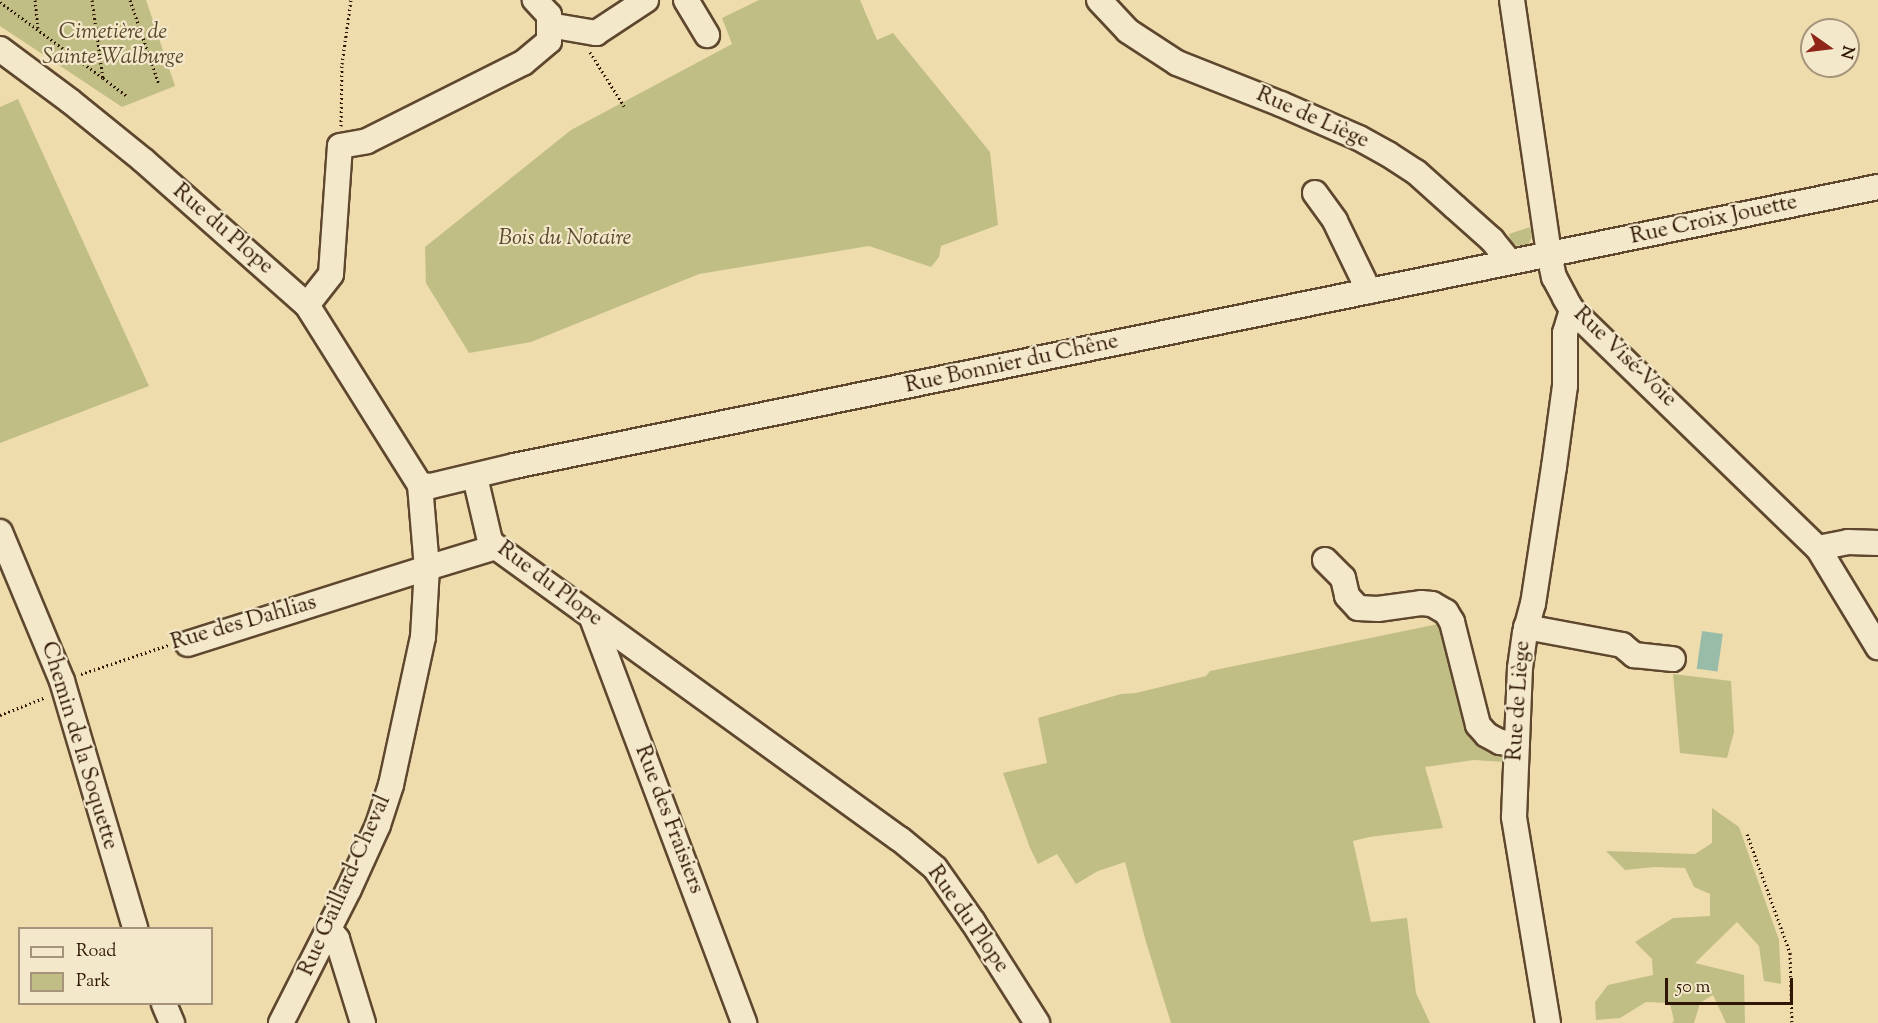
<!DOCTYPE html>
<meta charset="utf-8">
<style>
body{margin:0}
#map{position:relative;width:1878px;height:1023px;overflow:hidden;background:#eedcad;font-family:"Sorts Mill Goudy",serif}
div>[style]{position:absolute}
.green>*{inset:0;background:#c0be85}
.water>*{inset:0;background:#99bca9;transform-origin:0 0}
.path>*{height:3px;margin-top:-1.5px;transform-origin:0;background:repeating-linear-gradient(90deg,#2e1504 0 1.5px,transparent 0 4.5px)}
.roads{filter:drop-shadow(2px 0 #5e472e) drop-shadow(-2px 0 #5e472e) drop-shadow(0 2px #5e472e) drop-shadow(0 -2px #5e472e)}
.minor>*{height:24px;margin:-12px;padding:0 12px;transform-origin:12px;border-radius:12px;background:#f4e8ca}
span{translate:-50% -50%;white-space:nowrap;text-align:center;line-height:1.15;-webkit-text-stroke:4.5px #f4e8ca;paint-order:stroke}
.park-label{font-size:22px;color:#5a482b;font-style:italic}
.street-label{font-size:22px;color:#2e1504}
.legend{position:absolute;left:18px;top:927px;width:195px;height:78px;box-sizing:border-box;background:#f4e8ca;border:2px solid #a5947b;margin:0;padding:8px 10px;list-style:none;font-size:18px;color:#2e1504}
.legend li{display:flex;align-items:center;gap:12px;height:30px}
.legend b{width:30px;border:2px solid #a5947b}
.north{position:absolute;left:1800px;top:18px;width:60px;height:60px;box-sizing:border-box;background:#f4e8ca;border:2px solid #a5947b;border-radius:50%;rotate:104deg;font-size:16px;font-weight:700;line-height:24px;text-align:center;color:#2e1504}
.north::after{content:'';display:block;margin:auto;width:21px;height:27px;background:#8f2418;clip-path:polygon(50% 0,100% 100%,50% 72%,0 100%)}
.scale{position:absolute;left:1665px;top:978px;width:128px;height:27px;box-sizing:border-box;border:3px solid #2e1504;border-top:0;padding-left:8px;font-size:18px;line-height:21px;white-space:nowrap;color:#2e1504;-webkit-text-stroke:4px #f4e8ca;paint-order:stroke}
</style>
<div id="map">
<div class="green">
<div style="clip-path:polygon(0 0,146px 0,175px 86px,122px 107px,0 26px)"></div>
<div style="clip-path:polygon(759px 0,860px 0,877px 40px,893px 33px,990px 152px,998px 225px,941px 246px,939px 257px,931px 267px,869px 246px,699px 274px,531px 342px,469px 353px,426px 283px,425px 247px,571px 130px,732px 44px,722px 18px)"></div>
<div style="clip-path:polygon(18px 99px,149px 386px,0 443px,0 107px)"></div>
<div style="clip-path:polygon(1530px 227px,1532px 236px,1529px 244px,1519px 246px,1511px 243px,1509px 234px)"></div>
<div style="clip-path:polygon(1443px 623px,1448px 642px,1505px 751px,1504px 762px,1474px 760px,1425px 767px,1443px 828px,1369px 837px,1353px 841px,1371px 922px,1407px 918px,1416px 993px,1430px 1023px,1171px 1023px,1146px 942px,1125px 862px,1098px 871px,1076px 884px,1057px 854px,1038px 864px,1030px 848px,1003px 773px,1047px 763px,1038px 718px,1121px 694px,1136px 693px,1206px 676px,1210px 671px)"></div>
<div style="clip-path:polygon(1673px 674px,1731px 681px,1734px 732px,1727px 758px,1680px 753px)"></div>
<div style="clip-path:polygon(1712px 808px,1739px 827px,1779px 940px,1781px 984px,1764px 981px,1759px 946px,1737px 922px,1695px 963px,1744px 975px,1745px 1023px,1726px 1023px,1713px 995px,1700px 1003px,1694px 1023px,1672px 1023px,1674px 1021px,1670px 1003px,1646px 1002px,1620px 1018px,1596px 1020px,1595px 1002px,1608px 985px,1653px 975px,1652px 959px,1635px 942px,1673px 918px,1710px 916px,1710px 894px,1694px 887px,1685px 868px,1654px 867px,1625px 870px,1606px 851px,1695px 854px,1712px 843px)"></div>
</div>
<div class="water">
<div style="left:1702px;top:631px;width:21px;height:38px;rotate:8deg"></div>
</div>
<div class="path">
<div style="left:35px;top:0;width:28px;rotate:84deg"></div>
<div style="left:92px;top:0;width:79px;rotate:82deg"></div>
<div style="left:103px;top:78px;width:30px;rotate:37deg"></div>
<div style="left:130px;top:0;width:89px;rotate:71deg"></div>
<div style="left:0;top:2px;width:128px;rotate:36.4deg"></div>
<div style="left:590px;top:52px;width:64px;rotate:57.8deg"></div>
<div style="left:341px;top:126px;width:62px;rotate:-89.1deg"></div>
<div style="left:342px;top:64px;width:65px;rotate:-82deg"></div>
<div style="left:81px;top:674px;width:92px;rotate:-18.4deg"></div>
<div style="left:0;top:715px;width:49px;rotate:-21.4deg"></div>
<div style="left:1747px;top:834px;width:127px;rotate:70.1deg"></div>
<div style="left:1790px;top:953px;width:70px;rotate:88.4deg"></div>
</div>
<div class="roads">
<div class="minor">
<div style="left:686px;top:0;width:41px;rotate:59deg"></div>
<div style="left:1099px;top:0;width:42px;rotate:46.9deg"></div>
<div style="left:1128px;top:31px;width:59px;rotate:33.1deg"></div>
<div style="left:1177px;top:63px;width:112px;rotate:21.5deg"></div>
<div style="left:1281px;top:104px;width:85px;rotate:23.6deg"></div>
<div style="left:1359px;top:138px;width:33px;rotate:29deg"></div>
<div style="left:1388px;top:154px;width:33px;rotate:33deg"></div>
<div style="left:1416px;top:172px;width:52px;rotate:41.9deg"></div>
<div style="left:1455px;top:207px;width:50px;rotate:41.7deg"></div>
<div style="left:1492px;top:240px;width:28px;rotate:51deg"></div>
<div style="left:1512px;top:0;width:257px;rotate:81.7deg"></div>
<div style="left:1549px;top:254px;width:24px;rotate:78deg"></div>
<div style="left:1554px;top:277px;width:24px;rotate:62deg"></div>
<div style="left:1565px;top:298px;width:14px;rotate:60deg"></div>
<div style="left:1572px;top:310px;width:342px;rotate:44.1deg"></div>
<div style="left:1818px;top:548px;width:116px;rotate:58.8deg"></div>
<div style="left:549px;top:25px;width:48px;rotate:9.7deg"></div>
<div style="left:596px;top:33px;width:60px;rotate:-33.4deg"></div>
<div style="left:0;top:49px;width:87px;rotate:36.6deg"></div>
<div style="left:70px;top:101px;width:95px;rotate:39deg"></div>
<div style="left:144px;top:161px;width:217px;rotate:41.5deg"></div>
<div style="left:307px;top:305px;width:213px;rotate:57.9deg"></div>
<div style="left:420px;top:485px;width:83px;rotate:85.2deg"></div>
<div style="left:427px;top:568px;width:251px;rotate:162.4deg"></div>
<div style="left:1315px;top:193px;width:34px;rotate:54deg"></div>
<div style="left:1335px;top:221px;width:78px;rotate:64.1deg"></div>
<div style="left:307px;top:305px;width:39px;rotate:-52deg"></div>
<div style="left:331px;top:274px;width:128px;rotate:-86deg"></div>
<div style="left:340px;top:146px;width:27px;rotate:-10deg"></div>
<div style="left:367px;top:141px;width:174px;rotate:-26.6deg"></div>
<div style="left:523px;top:63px;width:34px;rotate:-40deg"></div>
<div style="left:549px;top:41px;width:26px;rotate:-90deg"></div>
<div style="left:549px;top:15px;width:21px;rotate:-133deg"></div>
<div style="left:475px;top:477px;width:66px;rotate:76.8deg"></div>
<div style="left:490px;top:541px;width:8px;rotate:45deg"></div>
<div style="left:496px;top:547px;width:498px;rotate:35.9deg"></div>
<div style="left:900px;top:839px;width:45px;rotate:39.6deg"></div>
<div style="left:935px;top:868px;width:66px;rotate:54.9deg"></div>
<div style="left:973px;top:922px;width:120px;rotate:57.6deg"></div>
<div style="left:420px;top:485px;width:11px;rotate:5deg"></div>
<div style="left:431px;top:486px;width:85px;rotate:-13.5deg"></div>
<div style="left:514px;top:466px;width:1392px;rotate:-11.56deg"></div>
<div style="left:0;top:532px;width:161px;rotate:67.4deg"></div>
<div style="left:62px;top:681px;width:258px;rotate:73.5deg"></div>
<div style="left:1818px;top:548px;width:31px;rotate:-11deg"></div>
<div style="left:1848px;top:542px;width:30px;rotate:2deg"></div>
<div style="left:1325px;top:560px;width:25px;rotate:45deg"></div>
<div style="left:1343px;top:578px;width:18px;rotate:77deg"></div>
<div style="left:1347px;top:596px;width:16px;rotate:47deg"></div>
<div style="left:1358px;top:608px;width:20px;rotate:3deg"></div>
<div style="left:1378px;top:609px;width:43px;rotate:-7.9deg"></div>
<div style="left:1421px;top:603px;width:11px;rotate:5deg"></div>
<div style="left:1432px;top:604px;width:16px;rotate:30deg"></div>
<div style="left:1446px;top:612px;width:12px;rotate:59deg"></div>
<div style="left:1452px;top:622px;width:106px;rotate:75.8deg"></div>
<div style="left:1478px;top:725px;width:13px;rotate:48deg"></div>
<div style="left:1487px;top:735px;width:15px;rotate:28deg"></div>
<div style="left:1500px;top:742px;width:17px;rotate:7deg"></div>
<div style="left:592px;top:618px;width:433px;rotate:69.4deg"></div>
<div style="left:1526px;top:627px;width:98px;rotate:10.6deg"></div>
<div style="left:1622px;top:645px;width:16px;rotate:40deg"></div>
<div style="left:1634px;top:655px;width:39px;rotate:6deg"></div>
<div style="left:329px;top:929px;width:13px;rotate:51deg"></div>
<div style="left:337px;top:939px;width:88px;rotate:72.8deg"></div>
<div style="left:164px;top:1004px;width:21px;rotate:67deg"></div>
<div style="left:281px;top:1023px;width:150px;rotate:-63.1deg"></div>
<div style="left:349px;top:889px;width:70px;rotate:-65.6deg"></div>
<div style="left:378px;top:825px;width:42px;rotate:-72deg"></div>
<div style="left:391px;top:785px;width:151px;rotate:-77.8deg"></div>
<div style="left:423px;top:637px;width:69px;rotate:-86.7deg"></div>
<div style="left:427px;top:568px;width:72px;rotate:-16.9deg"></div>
<div style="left:1548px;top:1023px;width:209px;rotate:-99.4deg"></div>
<div style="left:1514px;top:817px;width:149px;rotate:-87.7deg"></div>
<div style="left:1520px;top:668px;width:35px;rotate:-82deg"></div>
<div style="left:1525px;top:633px;width:30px;rotate:-75deg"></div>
<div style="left:1533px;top:604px;width:139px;rotate:-81.3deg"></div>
<div style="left:1554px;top:467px;width:82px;rotate:-82.3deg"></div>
<div style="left:1565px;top:386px;width:53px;rotate:-90deg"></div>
<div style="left:1565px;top:333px;width:24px;rotate:-73deg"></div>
</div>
</div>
<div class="park-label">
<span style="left:113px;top:46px">Cimetière de<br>Sainte-Walburge</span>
<span style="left:565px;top:240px">Bois du Notaire</span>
</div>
<div class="street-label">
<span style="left:1312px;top:119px;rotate:24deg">Rue de Liège</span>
<span style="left:1714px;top:221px;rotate:-12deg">Rue Croix Jouette</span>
<span style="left:222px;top:230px;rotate:41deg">Rue du Plope</span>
<span style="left:1624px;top:358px;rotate:44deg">Rue Visé-Voie</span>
<span style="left:1012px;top:365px;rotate:-12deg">Rue Bonnier du Chêne</span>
<span style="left:549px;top:585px;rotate:37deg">Rue du Plope</span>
<span style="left:244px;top:624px;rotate:-16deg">Rue des Dahlias</span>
<span style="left:1520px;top:701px;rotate:-86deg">Rue de Liège</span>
<span style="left:78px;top:746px;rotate:73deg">Chemin de la Soquette</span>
<span style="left:668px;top:820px;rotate:69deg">Rue des Fraisiers</span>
<span style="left:346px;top:886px;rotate:-66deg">Rue Gaillard-Cheval</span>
<span style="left:967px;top:920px;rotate:55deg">Rue du Plope</span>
</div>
<ul class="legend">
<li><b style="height:8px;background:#f4e8ca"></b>Road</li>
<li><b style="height:16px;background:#c0be85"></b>Park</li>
</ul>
<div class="north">N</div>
<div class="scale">50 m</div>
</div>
